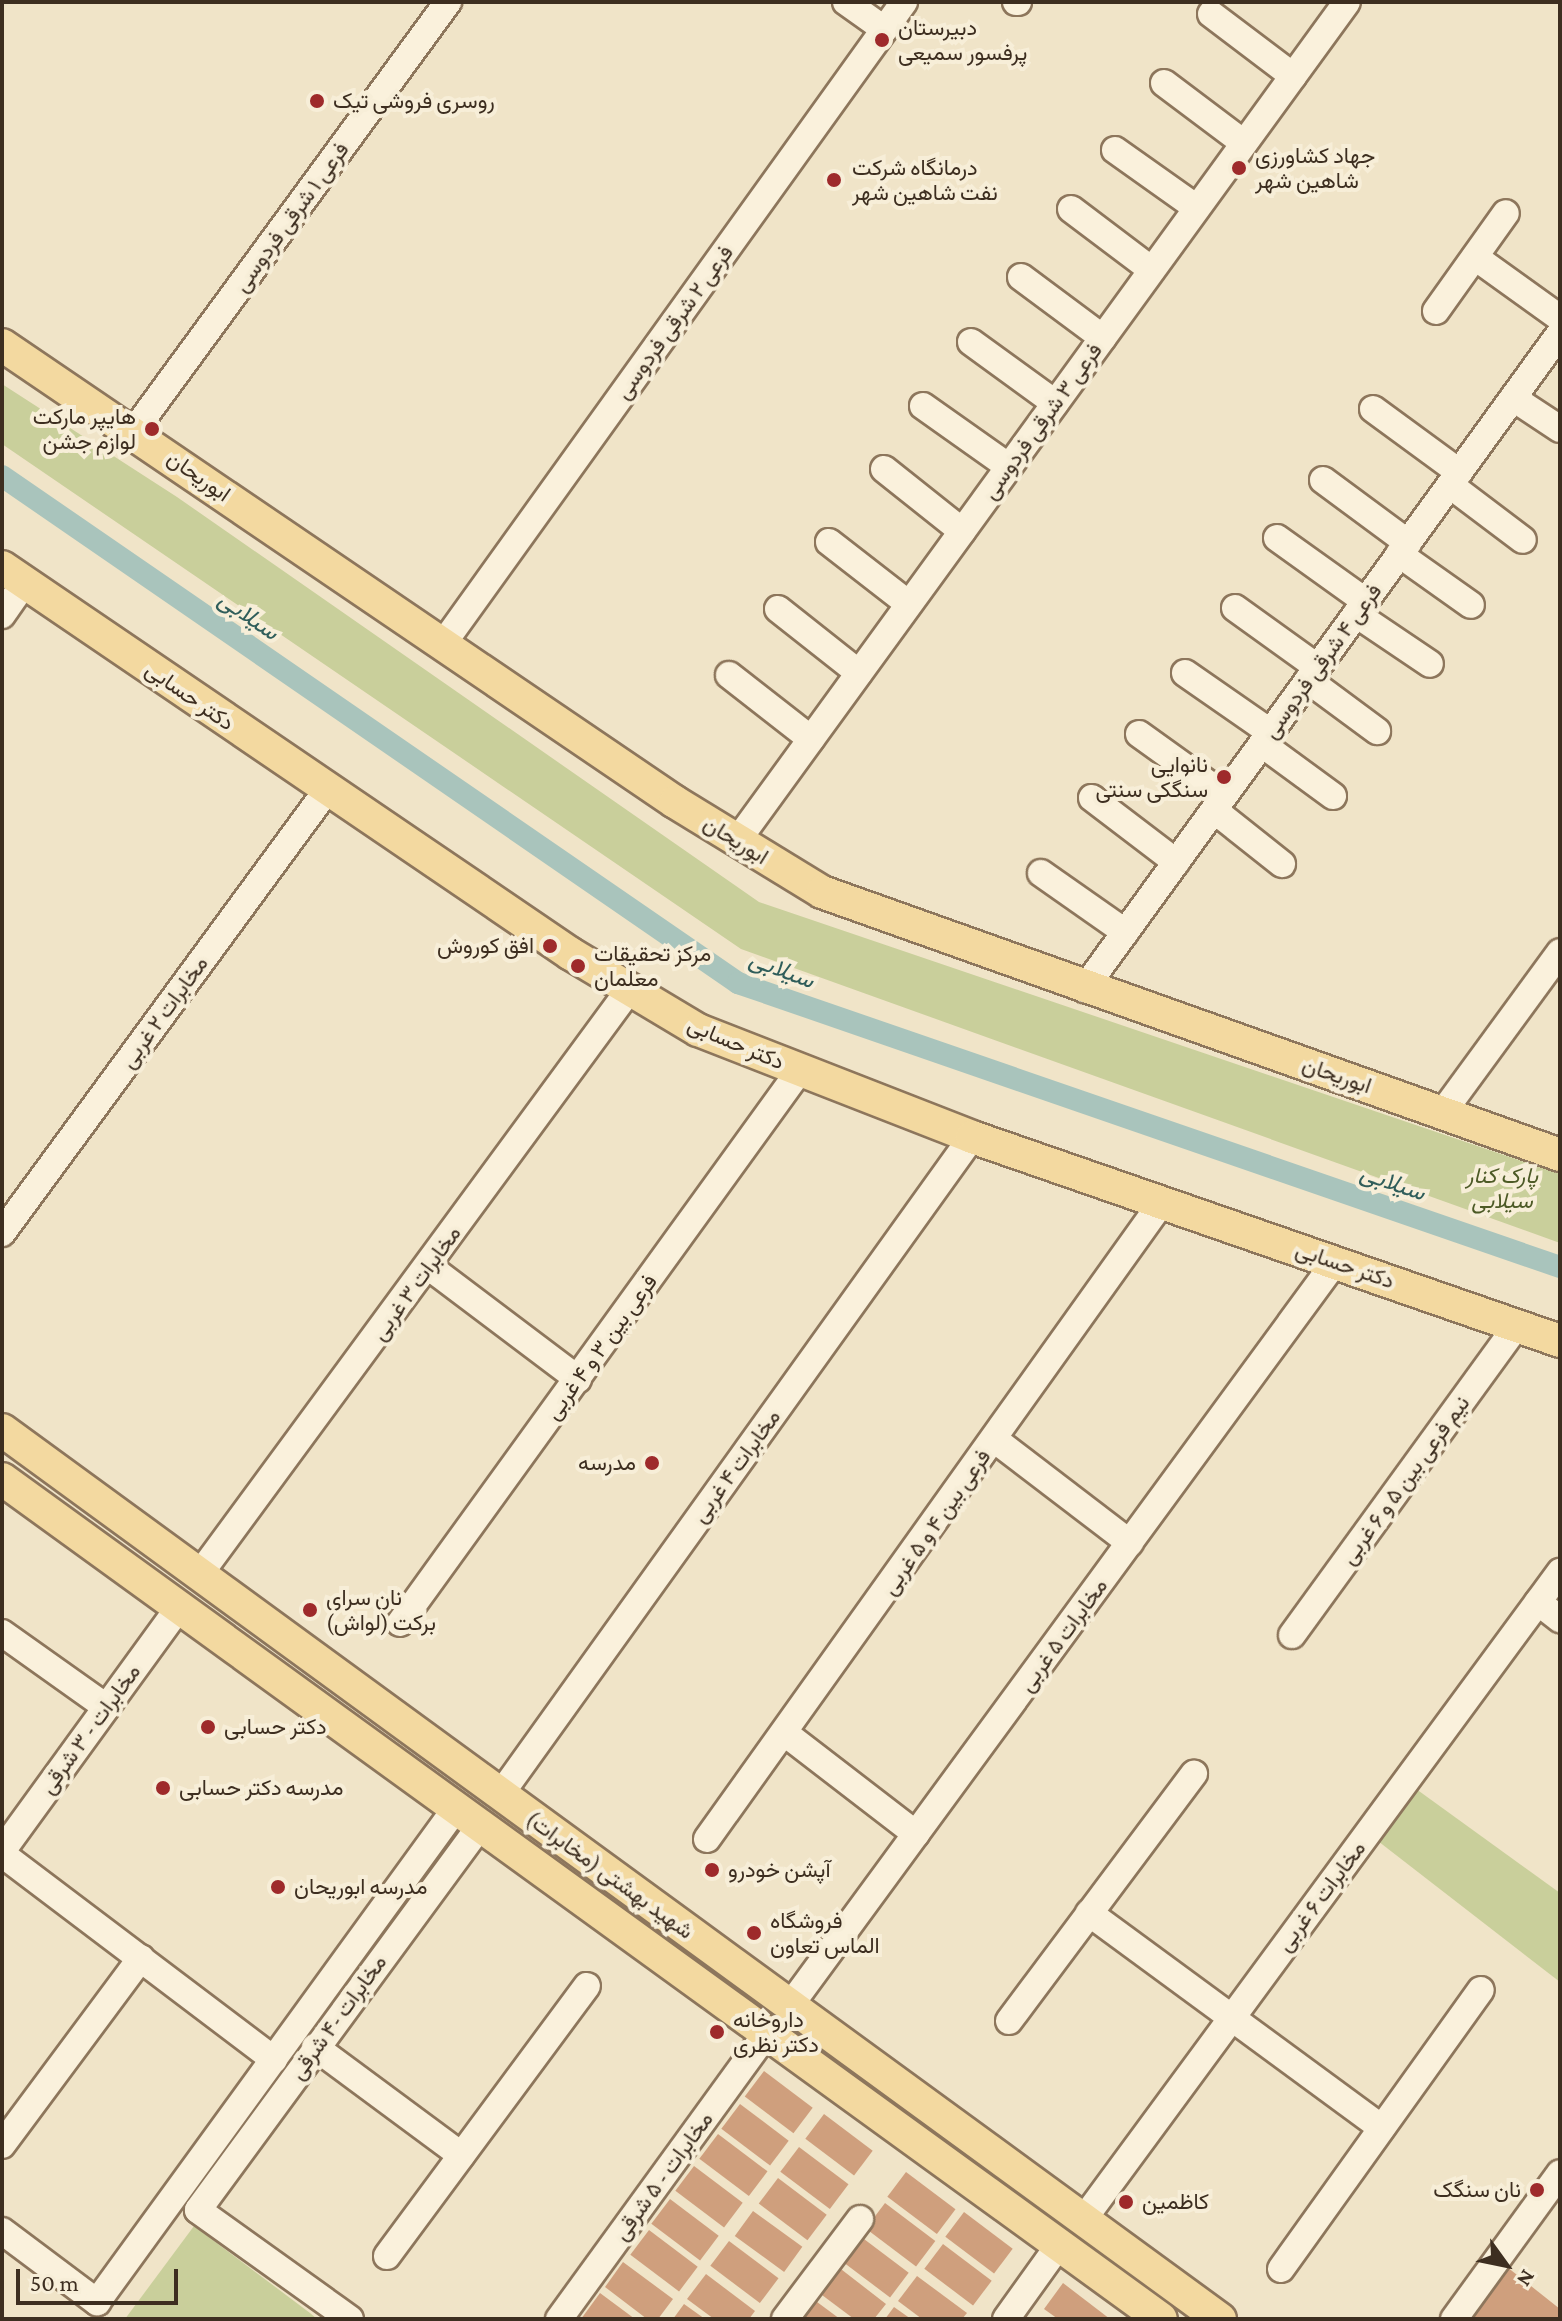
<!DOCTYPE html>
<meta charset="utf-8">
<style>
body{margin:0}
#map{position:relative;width:1562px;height:2321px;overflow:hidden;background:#f0e4c8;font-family:"Crimson Pro",Vazirmatn,serif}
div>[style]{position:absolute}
.green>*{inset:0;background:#c9cf9b}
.canal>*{height:22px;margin:-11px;padding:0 11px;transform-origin:11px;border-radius:11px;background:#a9c4bc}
.building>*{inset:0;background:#cf9f7d;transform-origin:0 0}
.roads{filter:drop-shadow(2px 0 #8d765c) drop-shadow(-2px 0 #8d765c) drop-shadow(0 2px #8d765c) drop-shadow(0 -2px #8d765c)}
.minor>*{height:26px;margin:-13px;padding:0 13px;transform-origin:13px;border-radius:13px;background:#faf1dc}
.major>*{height:32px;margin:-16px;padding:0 16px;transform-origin:16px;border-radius:16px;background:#f3d9a0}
.dots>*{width:22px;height:22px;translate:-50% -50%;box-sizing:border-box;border:4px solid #f7eed8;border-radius:50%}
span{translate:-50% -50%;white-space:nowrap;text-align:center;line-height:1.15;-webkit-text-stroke:8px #f7eed8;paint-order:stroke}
.poi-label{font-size:22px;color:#3d2e20}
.left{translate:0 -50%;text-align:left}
.right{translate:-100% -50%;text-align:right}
.street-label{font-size:22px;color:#3d2e20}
.park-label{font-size:22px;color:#4d5a26;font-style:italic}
.water-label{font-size:24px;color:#2f5d5a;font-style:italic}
.frame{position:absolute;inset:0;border:4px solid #3d2e20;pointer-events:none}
.north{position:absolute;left:1466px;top:2225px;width:80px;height:80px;-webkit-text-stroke:6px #f7eed8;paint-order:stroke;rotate:123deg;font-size:22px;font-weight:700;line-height:32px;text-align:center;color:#3d2e20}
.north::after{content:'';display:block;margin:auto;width:28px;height:36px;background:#3d2e20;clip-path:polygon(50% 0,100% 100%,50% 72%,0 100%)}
.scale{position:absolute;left:16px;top:2269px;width:162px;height:36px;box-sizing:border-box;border:4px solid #3d2e20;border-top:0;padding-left:10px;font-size:24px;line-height:28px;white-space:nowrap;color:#3d2e20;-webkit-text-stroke:6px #f7eed8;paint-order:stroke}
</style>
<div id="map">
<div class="green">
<div style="clip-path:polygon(2px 384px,177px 497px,759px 902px,1560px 1174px,1560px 1243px,741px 949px,2px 444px)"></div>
<div style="clip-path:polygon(1412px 1786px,1560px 1893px,1560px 1982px,1374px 1838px)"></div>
<div style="clip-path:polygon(194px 2226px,310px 2313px,317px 2319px,125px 2319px)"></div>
</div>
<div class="canal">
<div style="left:2px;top:476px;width:894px;rotate:34.56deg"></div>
<div style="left:738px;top:983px;width:870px;rotate:19.06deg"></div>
</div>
<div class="building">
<div style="left:764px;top:2071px;width:61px;height:32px;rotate:37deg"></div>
<div style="left:740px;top:2104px;width:61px;height:31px;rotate:37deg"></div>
<div style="left:824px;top:2114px;width:61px;height:31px;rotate:37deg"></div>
<div style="left:718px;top:2134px;width:62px;height:31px;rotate:37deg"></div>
<div style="left:799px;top:2147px;width:62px;height:31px;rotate:37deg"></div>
<div style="left:694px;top:2166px;width:61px;height:31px;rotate:37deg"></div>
<div style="left:906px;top:2172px;width:62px;height:31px;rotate:37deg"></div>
<div style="left:778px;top:2178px;width:61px;height:32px;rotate:37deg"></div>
<div style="left:670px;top:2199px;width:61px;height:31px;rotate:37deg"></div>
<div style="left:885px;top:2203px;width:63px;height:32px;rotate:37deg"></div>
<div style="left:753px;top:2211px;width:61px;height:31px;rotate:36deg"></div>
<div style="left:964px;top:2212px;width:61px;height:31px;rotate:37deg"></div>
<div style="left:649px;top:2230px;width:61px;height:31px;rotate:37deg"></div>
<div style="left:860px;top:2236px;width:61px;height:31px;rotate:37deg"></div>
<div style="left:729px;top:2241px;width:62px;height:31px;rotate:37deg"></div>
<div style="left:943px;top:2244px;width:61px;height:31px;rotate:37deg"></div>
<div style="clip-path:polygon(623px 2262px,673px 2299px,658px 2319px,647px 2319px,605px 2287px)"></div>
<div style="clip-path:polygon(837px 2266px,886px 2304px,874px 2319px,854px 2319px,818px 2292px)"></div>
<div style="clip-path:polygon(1507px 2267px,1560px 2309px,1560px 2319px,1468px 2319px)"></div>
<div style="clip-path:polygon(706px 2274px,755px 2311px,749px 2319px,714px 2319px,687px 2299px)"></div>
<div style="clip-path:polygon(917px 2276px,967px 2313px,962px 2319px,922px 2319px,898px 2301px)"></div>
<div style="clip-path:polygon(1063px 2283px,1110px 2319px,1058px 2319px,1044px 2309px)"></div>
<div style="clip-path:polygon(600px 2293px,635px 2319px,581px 2319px)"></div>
<div style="clip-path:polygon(813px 2299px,840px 2319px,798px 2319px)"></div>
<div style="clip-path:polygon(684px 2304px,705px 2319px,673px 2319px)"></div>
<div style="clip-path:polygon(894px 2307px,911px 2319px,885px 2319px)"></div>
</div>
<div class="roads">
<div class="minor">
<div style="left:846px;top:2px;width:47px;rotate:35.4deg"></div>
<div style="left:1016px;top:2px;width:2px"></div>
<div style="left:1211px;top:14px;width:103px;rotate:37.1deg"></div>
<div style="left:1164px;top:83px;width:100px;rotate:36.9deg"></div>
<div style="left:1115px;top:150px;width:100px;rotate:35.3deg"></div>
<div style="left:1071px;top:209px;width:101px;rotate:37deg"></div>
<div style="left:1475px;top:257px;width:105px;rotate:35.7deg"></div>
<div style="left:1021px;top:277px;width:102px;rotate:36.6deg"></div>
<div style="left:1436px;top:311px;width:120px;rotate:-54.5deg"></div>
<div style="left:971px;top:342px;width:104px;rotate:36deg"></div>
<div style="left:1513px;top:398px;width:56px;rotate:33.4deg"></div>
<div style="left:923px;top:406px;width:105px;rotate:35.3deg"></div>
<div style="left:1373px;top:409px;width:107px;rotate:36.2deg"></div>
<div style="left:134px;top:431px;width:532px;rotate:-53.8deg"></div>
<div style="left:884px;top:469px;width:100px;rotate:38.5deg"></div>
<div style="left:1323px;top:480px;width:106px;rotate:36.5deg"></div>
<div style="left:1450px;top:485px;width:91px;rotate:37deg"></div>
<div style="left:1277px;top:538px;width:108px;rotate:35.6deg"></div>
<div style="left:829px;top:542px;width:101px;rotate:37.8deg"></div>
<div style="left:1399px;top:554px;width:88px;rotate:35.3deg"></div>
<div style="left:1235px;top:608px;width:101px;rotate:35.7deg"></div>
<div style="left:778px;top:609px;width:103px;rotate:38.3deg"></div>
<div style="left:1356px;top:614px;width:89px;rotate:34deg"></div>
<div style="left:2px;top:615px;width:40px;rotate:-55.1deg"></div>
<div style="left:445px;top:641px;width:787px;rotate:-54.31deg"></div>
<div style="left:1185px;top:673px;width:103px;rotate:34.8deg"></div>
<div style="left:729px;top:675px;width:104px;rotate:38deg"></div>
<div style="left:1308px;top:680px;width:86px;rotate:36.5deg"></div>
<div style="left:1139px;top:734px;width:105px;rotate:35.7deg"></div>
<div style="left:1262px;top:744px;width:88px;rotate:36.2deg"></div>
<div style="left:1092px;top:798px;width:106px;rotate:37.3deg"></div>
<div style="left:1214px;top:810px;width:87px;rotate:38.5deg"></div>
<div style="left:737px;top:841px;width:1037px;rotate:-53.98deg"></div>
<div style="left:1041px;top:873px;width:103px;rotate:35.1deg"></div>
<div style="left:1084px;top:989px;width:811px;rotate:-54.03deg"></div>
<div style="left:1443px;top:1112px;width:198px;rotate:-53.8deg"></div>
<div style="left:2px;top:1233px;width:549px;rotate:-53.73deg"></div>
<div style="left:428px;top:1266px;width:188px;rotate:37deg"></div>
<div style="left:994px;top:1439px;width:171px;rotate:37.4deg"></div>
<div style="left:199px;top:1575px;width:727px;rotate:-53.67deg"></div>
<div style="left:1538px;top:1602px;width:28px;rotate:38deg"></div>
<div style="left:400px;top:1623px;width:683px;rotate:-54.12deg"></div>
<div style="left:2px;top:1633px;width:128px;rotate:35.4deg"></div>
<div style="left:1292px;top:1635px;width:384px;rotate:-54deg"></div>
<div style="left:786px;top:1734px;width:164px;rotate:37.6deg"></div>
<div style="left:500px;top:1795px;width:810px;rotate:-54.35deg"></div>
<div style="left:707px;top:1839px;width:783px;rotate:-54.46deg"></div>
<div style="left:2px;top:1851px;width:301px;rotate:-54deg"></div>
<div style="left:2px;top:1854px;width:341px;rotate:37.1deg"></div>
<div style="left:1089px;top:1913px;width:363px;rotate:36.3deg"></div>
<div style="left:789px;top:2007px;width:924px;rotate:-53.76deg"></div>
<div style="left:1009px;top:2021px;width:309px;rotate:-53.2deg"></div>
<div style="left:315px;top:2047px;width:182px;rotate:36.5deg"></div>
<div style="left:2px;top:2145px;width:233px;rotate:-53.4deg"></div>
<div style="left:1083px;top:2220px;width:805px;rotate:-53.64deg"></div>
<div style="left:2px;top:2231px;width:119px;rotate:36.8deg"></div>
<div style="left:97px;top:2302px;width:611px;rotate:-53.99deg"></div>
<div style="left:387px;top:2256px;width:336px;rotate:-53.5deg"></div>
<div style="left:1281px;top:2269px;width:343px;rotate:-54.4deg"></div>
<div style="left:350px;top:2319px;width:187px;rotate:-144.4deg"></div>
<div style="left:198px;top:2210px;width:476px;rotate:-53.7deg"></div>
<div style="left:559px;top:2319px;width:354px;rotate:-54deg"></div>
<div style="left:785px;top:2319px;width:125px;rotate:-53.1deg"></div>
<div style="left:1006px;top:2319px;width:91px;rotate:-54.4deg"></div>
<div style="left:1454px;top:2319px;width:180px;rotate:-54deg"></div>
</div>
<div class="major">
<div style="left:2px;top:345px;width:813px;rotate:34.18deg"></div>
<div style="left:675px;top:802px;width:172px;rotate:31.5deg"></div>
<div style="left:822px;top:892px;width:783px;rotate:19.61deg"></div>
<div style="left:2px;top:567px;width:688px;rotate:34.22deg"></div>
<div style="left:571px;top:954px;width:148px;rotate:30.9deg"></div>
<div style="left:698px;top:1030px;width:294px;rotate:21.3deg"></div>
<div style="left:972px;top:1137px;width:622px;rotate:19.13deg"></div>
<div style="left:2px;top:1430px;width:1508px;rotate:36.13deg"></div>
<div style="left:2px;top:1479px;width:1431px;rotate:35.93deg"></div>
</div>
</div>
<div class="dots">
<div style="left:882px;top:40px;background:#9e2a2b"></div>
<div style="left:317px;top:101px;background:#9e2a2b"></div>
<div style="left:1239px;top:168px;background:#9e2a2b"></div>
<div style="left:834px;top:180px;background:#9e2a2b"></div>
<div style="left:152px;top:429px;background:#9e2a2b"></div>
<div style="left:1224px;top:777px;background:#9e2a2b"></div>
<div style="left:550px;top:946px;background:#9e2a2b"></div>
<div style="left:578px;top:966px;background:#9e2a2b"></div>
<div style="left:652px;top:1463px;background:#9e2a2b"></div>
<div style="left:310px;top:1610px;background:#9e2a2b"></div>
<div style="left:208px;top:1727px;background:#9e2a2b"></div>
<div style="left:163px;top:1788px;background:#9e2a2b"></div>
<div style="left:712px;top:1870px;background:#9e2a2b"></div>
<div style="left:278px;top:1887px;background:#9e2a2b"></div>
<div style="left:754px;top:1933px;background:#9e2a2b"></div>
<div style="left:717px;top:2032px;background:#9e2a2b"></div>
<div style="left:1537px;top:2190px;background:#9e2a2b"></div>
<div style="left:1126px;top:2202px;background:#9e2a2b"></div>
</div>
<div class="poi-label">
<span class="left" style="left:898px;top:40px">دبیرستان<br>پرفسور سمیعی</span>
<span class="left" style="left:333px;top:101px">روسری فروشی تیک</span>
<span class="left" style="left:1255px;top:168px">جهاد کشاورزی<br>شاهین شهر</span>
<span class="left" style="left:852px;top:180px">درمانگاه شرکت<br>نفت شاهین شهر</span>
<span class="right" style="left:136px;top:429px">هایپر مارکت<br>لوازم جشن</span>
<span class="right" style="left:1208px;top:777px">نانوایی<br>سنگکی سنتی</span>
<span class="right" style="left:534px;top:946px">افق کوروش</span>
<span class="left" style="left:594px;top:966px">مرکز تحقیقات<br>معلمان</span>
<span class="right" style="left:636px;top:1463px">مدرسه</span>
<span class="left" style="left:326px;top:1610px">نان سرای<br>برکت (لواش)</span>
<span class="left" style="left:224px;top:1727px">دکتر حسابی</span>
<span class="left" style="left:179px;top:1788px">مدرسه دکتر حسابی</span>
<span class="left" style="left:728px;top:1870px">آپشن خودرو</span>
<span class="left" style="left:294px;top:1887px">مدرسه ابوریحان</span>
<span class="left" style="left:770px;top:1933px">فروشگاه<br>الماس تعاون</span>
<span class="left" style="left:733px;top:2032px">داروخانه<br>دکتر نظری</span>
<span class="right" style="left:1521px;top:2190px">نان سنگک</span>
<span class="left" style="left:1142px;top:2202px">کاظمین</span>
</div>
<div class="street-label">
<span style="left:291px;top:217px;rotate:-54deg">فرعی ۱ شرقی فردوسی</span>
<span style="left:674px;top:322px;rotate:-54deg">فرعی ۲ شرقی فردوسی</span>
<span style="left:1042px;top:421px;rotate:-54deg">فرعی ۳ شرقی فردوسی</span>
<span style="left:199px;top:476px;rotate:35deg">ابوریحان</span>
<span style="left:1322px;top:661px;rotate:-54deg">فرعی ۴ شرقی فردوسی</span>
<span style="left:190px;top:696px;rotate:35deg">دکتر حسابی</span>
<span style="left:736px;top:840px;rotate:32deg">ابوریحان</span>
<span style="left:164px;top:1012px;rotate:-54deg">مخابرات ۲ غربی</span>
<span style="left:736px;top:1043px;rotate:23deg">دکتر حسابی</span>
<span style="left:1337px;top:1075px;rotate:19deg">ابوریحان</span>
<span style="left:1345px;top:1265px;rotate:19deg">دکتر حسابی</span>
<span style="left:416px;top:1283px;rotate:-54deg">مخابرات ۳ غربی</span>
<span style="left:601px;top:1347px;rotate:-54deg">فرعی بین ۳ و ۴ غربی</span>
<span style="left:736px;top:1466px;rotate:-54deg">مخابرات ۴ غربی</span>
<span style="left:1405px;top:1480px;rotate:-54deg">نیم فرعی بین ۵ و ۶ غربی</span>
<span style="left:936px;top:1522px;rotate:-55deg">فرعی بین ۴ و ۵ غربی</span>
<span style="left:1063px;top:1635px;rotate:-54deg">مخابرات ۵ غربی</span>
<span style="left:90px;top:1729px;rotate:-54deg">مخابرات - ۳ شرقی</span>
<span style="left:610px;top:1875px;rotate:36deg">شهید بهشتی (مخابرات)</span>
<span style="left:1321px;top:1896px;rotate:-53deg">مخابرات ۶ غربی</span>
<span style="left:338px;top:2017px;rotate:-54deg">مخابرات -۴ شرقی</span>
<span style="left:663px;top:2176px;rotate:-54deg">مخابرات - ۵ شرقی</span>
</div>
<div class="park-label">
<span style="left:1502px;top:1188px">پارک کنار<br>سیلابی</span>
</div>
<div class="water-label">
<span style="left:249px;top:615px;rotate:35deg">سیلابی</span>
<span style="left:782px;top:969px;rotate:21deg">سیلابی</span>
<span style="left:1393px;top:1182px;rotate:19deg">سیلابی</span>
</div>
<div class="frame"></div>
<div class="north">N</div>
<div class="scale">50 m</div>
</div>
